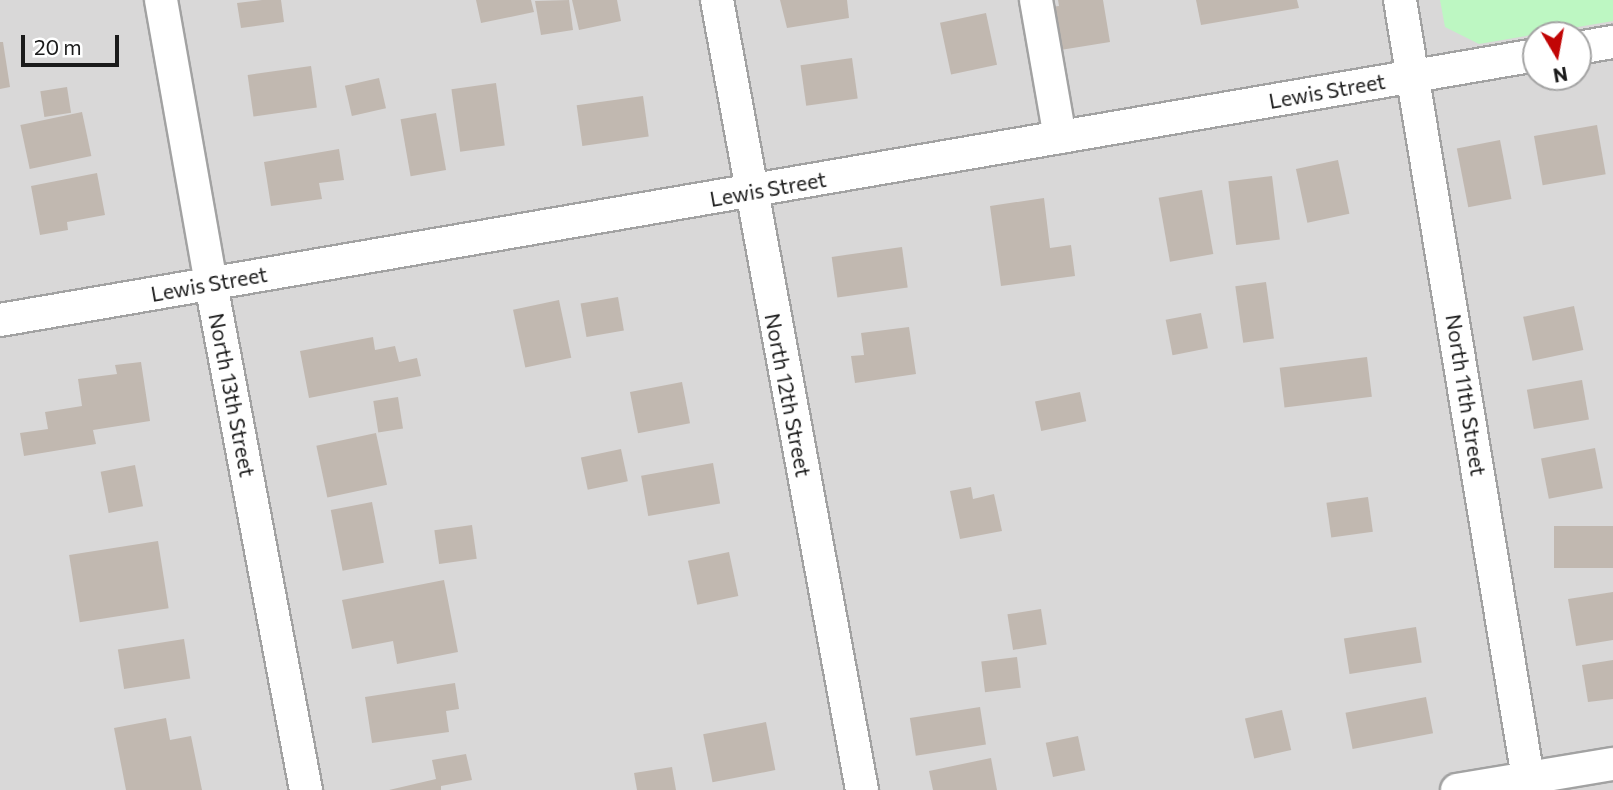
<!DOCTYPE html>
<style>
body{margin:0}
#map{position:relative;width:1613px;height:790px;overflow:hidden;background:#ede9e1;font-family:Commissioner,sans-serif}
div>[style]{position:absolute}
.residential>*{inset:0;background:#d9d8d8}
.park>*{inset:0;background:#bdf7c2}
.building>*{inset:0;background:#c1b8b0;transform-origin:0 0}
.roads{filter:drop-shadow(2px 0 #a2a2a2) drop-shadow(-2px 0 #a2a2a2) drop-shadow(0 2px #a2a2a2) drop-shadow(0 -2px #a2a2a2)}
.street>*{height:32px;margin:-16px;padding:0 16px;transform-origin:16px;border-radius:16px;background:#fff}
span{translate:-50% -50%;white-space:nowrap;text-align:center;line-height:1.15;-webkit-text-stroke:5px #fff;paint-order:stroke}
.street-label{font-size:21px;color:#1b1b1b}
.north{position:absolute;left:1522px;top:21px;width:70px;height:70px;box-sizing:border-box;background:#fff;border:2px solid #a4a4a4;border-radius:50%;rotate:170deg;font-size:19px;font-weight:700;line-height:28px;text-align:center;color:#1b1b1b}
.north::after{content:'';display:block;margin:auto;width:24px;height:32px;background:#c10505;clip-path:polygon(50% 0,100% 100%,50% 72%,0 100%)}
.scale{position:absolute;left:21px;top:35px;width:98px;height:32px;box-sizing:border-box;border:4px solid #1b1b1b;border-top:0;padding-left:9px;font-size:21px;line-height:24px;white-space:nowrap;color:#1b1b1b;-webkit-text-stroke:5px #fff;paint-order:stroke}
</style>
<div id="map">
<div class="residential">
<div style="clip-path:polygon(evenodd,0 0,1613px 0,1613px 790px,0 790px,0 0,1536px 35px,1578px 35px,1578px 77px,1536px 77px,1536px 35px)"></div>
</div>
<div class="park">
<div style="clip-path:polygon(1440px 0,1613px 0,1613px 21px,1479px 44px,1445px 27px)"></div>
</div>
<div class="building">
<div style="clip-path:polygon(262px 0,281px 0,284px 22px,241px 28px,237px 3px)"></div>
<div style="clip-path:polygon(476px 0,531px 0,534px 12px,481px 23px)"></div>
<div style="clip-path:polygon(569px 0,573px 30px,541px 35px,535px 1px)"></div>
<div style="clip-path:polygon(572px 0,617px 0,621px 21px,579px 30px)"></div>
<div style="clip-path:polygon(780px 0,847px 0,849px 18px,787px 28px)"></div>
<div style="clip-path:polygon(1058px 0,1103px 0,1110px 42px,1048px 52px,1041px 8px,1059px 6px)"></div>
<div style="clip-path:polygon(1196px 0,1297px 0,1299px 8px,1201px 25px)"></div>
<div style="left:986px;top:13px;width:53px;height:47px;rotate:78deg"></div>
<div style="clip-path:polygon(0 42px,3px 42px,10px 87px,0 89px)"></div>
<div style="left:852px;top:58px;width:41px;height:52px;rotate:82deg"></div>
<div style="left:311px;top:66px;width:42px;height:64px;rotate:82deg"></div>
<div style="left:379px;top:78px;width:31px;height:35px;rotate:77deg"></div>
<div style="left:496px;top:83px;width:63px;height:45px;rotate:82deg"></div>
<div style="left:67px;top:87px;width:26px;height:27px;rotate:81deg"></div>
<div style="left:643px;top:96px;width:41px;height:67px;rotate:82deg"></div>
<div style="left:82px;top:112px;width:45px;height:63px;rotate:78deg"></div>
<div style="left:436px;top:113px;width:58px;height:36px;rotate:80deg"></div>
<div style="left:1597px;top:125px;width:50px;height:64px;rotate:80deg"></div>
<div style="left:1500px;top:140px;width:60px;height:44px;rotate:79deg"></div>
<div style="clip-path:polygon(339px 149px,344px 180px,319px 183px,322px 199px,271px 206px,264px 162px)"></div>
<div style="left:1338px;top:160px;width:55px;height:43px;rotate:78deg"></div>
<div style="clip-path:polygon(97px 173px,105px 215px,67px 222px,68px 230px,40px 235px,31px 186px)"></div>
<div style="left:1272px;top:176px;width:64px;height:44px;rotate:83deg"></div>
<div style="left:1202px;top:190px;width:65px;height:44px;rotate:80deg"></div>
<div style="clip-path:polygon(1044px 198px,1050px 248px,1071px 245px,1075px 276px,1001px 286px,990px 206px)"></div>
<div style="left:902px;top:247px;width:41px;height:71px;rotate:82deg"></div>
<div style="left:1266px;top:282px;width:57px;height:31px;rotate:82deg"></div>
<div style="left:618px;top:297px;width:34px;height:38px;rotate:80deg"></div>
<div style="left:559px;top:300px;width:59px;height:47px;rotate:78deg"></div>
<div style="left:1574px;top:306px;width:45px;height:52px;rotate:78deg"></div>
<div style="left:1201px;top:313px;width:36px;height:36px;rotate:79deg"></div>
<div style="clip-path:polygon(909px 327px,916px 374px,855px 383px,851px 356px,864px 355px,861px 333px)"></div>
<div style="clip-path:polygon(373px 337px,375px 350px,395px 346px,399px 362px,417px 358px,421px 376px,309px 398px,300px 351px)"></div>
<div style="left:1367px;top:357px;width:40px;height:88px;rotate:83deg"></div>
<div style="clip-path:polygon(141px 362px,150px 421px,93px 430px,96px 444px,24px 456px,20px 433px,48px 429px,45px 412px,82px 406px,78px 379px,117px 374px,115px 365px)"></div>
<div style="left:1582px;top:380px;width:40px;height:56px;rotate:80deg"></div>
<div style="left:682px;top:382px;width:42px;height:53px;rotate:79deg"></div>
<div style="left:1080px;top:392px;width:30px;height:46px;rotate:78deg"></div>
<div style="left:398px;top:397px;width:32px;height:25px;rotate:81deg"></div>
<div style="left:376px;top:433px;width:53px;height:61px;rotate:78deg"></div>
<div style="left:1595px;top:448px;width:41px;height:55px;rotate:79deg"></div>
<div style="left:621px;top:449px;width:33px;height:41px;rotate:78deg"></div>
<div style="left:713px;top:463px;width:41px;height:73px;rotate:80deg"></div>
<div style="left:135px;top:465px;width:42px;height:35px;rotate:79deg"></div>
<div style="clip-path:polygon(971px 487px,973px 499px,994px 494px,1002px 531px,960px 539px,950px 491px)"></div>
<div style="left:1368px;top:497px;width:35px;height:42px;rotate:82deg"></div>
<div style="left:372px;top:502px;width:62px;height:42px;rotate:79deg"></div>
<div style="left:472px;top:525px;width:34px;height:38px;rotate:82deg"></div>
<div style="left:1613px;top:526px;width:42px;height:59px;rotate:90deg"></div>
<div style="left:158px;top:541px;width:68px;height:90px;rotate:81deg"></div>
<div style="left:729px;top:552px;width:45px;height:42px;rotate:78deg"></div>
<div style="clip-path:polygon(444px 580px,458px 652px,397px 664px,393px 641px,352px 649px,342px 600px)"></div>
<div style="clip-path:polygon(1613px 592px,1613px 640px,1576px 646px,1568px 599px)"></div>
<div style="left:1041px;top:609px;width:36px;height:34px;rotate:81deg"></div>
<div style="left:1416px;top:627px;width:36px;height:73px;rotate:81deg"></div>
<div style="left:184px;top:639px;width:40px;height:67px;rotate:81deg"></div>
<div style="left:1017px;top:657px;width:31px;height:36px;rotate:83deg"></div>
<div style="clip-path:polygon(1613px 660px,1613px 699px,1588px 702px,1582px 665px)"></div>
<div style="clip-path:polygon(455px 683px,459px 709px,446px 711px,449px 732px,372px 743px,365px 697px)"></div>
<div style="left:1426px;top:697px;width:37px;height:82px;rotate:79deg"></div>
<div style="left:980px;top:707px;width:38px;height:71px;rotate:81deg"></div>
<div style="left:1282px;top:710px;width:41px;height:38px;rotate:77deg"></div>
<div style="clip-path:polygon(166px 718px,170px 740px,191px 736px,202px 790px,126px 790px,114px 728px)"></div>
<div style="left:766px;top:722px;width:49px;height:64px;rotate:79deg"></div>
<div style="left:1078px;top:736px;width:35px;height:33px;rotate:78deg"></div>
<div style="clip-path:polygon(466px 754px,472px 780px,441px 786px,441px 790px,389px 790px,436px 779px,432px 760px)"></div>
<div style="clip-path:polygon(991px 758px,997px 790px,933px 790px,929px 771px)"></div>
<div style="clip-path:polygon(672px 767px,676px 790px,637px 790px,634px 773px)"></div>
</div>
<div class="roads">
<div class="street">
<div style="left:161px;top:0;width:288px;rotate:80deg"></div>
<div style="left:211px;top:284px;width:515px;rotate:79.37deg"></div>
<div style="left:717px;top:0;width:803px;rotate:79.6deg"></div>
<div style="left:1036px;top:0;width:139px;rotate:80.1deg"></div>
<div style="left:1400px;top:0;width:801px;rotate:80.66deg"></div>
<div style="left:1578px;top:48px;width:36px;rotate:-10deg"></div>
<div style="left:0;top:320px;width:1559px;rotate:-9.79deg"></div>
<div style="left:1457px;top:790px;width:158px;rotate:-9.5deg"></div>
</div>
</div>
<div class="street-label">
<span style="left:1327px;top:91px;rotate:-10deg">Lewis Street</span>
<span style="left:768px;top:189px;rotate:-10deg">Lewis Street</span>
<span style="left:209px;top:284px;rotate:-10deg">Lewis Street</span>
<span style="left:232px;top:395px;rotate:79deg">North 13th Street</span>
<span style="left:788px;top:395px;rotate:79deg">North 12th Street</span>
<span style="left:1466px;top:395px;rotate:81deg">North 11th Street</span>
</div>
<div class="north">N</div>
<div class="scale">20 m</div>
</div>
